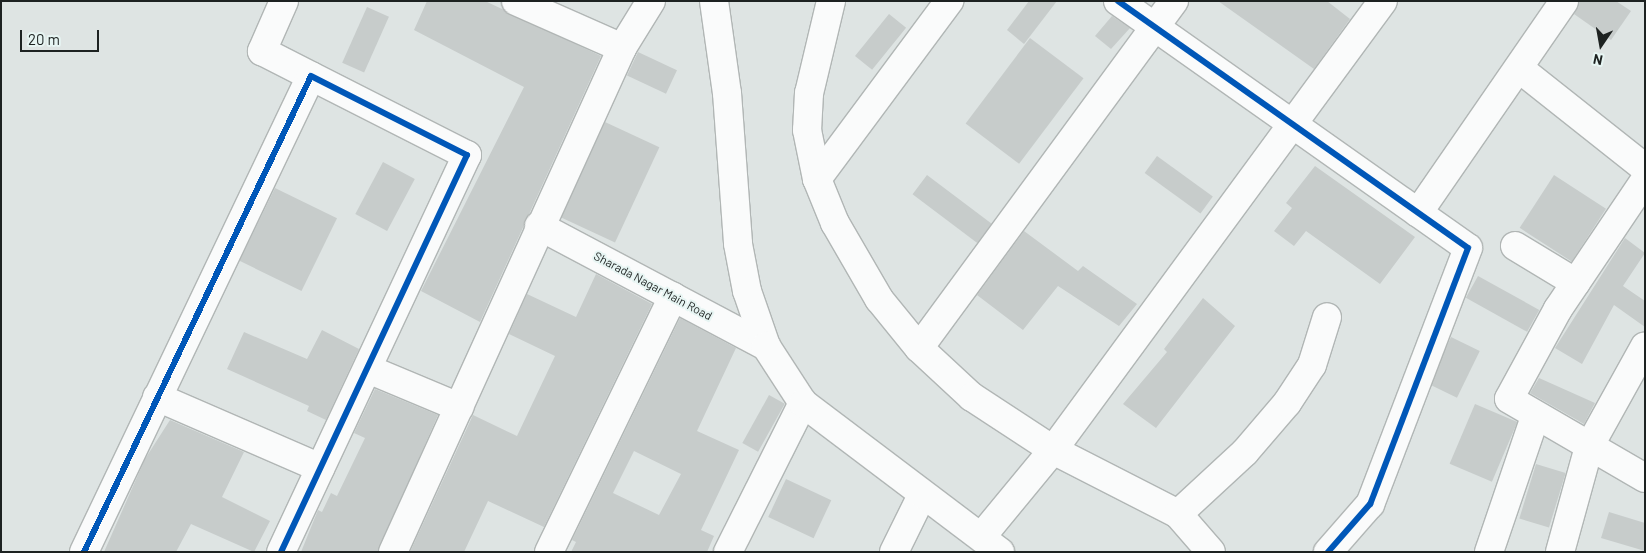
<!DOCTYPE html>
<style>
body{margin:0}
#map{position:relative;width:1646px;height:553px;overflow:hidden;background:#dee4e3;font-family:Barlow,sans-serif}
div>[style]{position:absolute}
.building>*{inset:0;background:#c7cccb;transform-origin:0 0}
.roads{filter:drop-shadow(1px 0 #b1b6b5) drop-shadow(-1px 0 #b1b6b5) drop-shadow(0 1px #b1b6b5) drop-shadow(0 -1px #b1b6b5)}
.minor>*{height:28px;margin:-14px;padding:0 14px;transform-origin:14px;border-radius:14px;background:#fafbfb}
.tertiary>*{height:28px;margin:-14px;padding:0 14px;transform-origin:14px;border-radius:14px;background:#fafbfb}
.cycleway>*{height:6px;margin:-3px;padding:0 3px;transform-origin:3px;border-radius:3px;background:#0057b8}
span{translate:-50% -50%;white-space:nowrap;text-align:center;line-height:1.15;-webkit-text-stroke:4px #e7f5f3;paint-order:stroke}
.street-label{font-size:12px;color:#1d2221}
.frame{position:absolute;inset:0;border:2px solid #1d2221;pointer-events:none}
.north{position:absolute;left:1576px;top:20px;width:50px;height:50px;-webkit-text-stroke:4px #e7f5f3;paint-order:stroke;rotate:192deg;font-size:14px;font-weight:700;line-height:20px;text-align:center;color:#1d2221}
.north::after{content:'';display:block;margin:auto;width:18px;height:22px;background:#1d2221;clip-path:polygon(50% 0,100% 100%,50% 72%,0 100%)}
.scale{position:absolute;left:20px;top:30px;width:79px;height:22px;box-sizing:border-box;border:2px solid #1d2221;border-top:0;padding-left:6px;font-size:15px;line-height:18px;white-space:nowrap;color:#1d2221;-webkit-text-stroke:4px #e7f5f3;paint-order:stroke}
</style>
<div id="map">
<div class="building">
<div style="clip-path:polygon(427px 1px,485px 1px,601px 56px,480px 322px,421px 291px,524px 87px,414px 30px)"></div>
<div style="clip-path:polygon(1029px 1px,1057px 1px,1024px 44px,1007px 30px)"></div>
<div style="clip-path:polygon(1218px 1px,1327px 1px,1350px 19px,1314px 69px)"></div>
<div style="clip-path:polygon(1579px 1px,1616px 1px,1631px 11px,1611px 40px,1574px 14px)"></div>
<div style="left:367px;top:7px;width:24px;height:61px;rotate:24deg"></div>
<div style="left:889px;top:14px;width:22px;height:54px;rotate:39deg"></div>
<div style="clip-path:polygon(1112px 16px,1130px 28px,1111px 49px,1095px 36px)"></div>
<div style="left:1030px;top:38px;width:67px;height:107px;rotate:37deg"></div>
<div style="left:638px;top:52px;width:43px;height:26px;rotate:25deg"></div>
<div style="left:605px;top:122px;width:60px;height:105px;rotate:25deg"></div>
<div style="left:1157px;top:156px;width:69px;height:21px;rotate:36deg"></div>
<div style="left:383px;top:162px;width:36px;height:59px;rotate:28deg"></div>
<div style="clip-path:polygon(1315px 166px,1415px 237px,1380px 284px,1306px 231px,1294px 246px,1274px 231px,1292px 208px,1286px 203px)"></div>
<div style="left:927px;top:175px;width:81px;height:24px;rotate:37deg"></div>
<div style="left:1554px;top:175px;width:62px;height:63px;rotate:33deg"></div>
<div style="left:275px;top:188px;width:69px;height:81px;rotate:26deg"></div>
<div style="clip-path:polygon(1024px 231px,1078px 271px,1083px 266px,1137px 304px,1119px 326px,1058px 286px,1023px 330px,977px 295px)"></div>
<div style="clip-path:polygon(1625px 238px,1645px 253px,1623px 286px,1645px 301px,1645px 327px,1614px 305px,1582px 364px,1555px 348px)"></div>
<div style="clip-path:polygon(596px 274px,652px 304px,544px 527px,488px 501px,464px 552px,410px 552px,473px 415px,517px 436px,555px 356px,509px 334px,527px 294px,576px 317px)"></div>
<div style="left:1478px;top:276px;width:70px;height:25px;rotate:29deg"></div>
<div style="clip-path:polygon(1203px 298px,1235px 326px,1156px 428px,1123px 404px,1167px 352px,1164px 349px)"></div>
<div style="clip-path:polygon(evenodd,680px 318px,736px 348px,697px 431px,739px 450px,701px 530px,714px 536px,707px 552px,571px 552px,576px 542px,572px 540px,680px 318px,634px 451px,681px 474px,659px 515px,613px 493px,634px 451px)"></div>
<div style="clip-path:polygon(322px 330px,359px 349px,326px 420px,307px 411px,309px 406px,227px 369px,244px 332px,307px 359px)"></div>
<div style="left:1451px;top:337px;width:32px;height:52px;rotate:26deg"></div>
<div style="clip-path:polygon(1539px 378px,1595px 403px,1584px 424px,1530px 393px)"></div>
<div style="clip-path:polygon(375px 389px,438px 415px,378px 552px,301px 552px,318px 510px,322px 512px,331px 493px,337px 496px,365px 438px,354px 433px)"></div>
<div style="left:769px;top:395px;width:18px;height:55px;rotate:29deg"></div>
<div style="left:1475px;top:404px;width:46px;height:65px;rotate:23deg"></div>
<div style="clip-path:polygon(170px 420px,244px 452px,222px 497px,270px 521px,254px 552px,191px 524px,176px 552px,104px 552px,145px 459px)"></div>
<div style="left:1536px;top:464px;width:31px;height:57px;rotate:17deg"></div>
<div style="left:786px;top:479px;width:50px;height:42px;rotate:25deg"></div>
<div style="clip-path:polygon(1609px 512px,1645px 523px,1645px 551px,1601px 538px)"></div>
</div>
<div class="roads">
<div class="minor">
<div style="left:284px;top:1px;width:55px;rotate:113.7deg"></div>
<div style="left:262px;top:51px;width:55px;rotate:27deg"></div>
<div style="left:516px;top:1px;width:116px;rotate:23.9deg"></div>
<div style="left:831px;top:1px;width:95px;rotate:103.4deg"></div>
<div style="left:809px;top:93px;width:37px;rotate:93deg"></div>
<div style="left:807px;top:130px;width:50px;rotate:78.5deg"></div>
<div style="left:817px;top:179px;width:48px;rotate:67.8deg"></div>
<div style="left:835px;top:223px;width:88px;rotate:59.9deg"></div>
<div style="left:879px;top:299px;width:63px;rotate:50.8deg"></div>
<div style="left:919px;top:348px;width:72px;rotate:42.8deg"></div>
<div style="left:972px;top:397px;width:97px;rotate:33.2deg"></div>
<div style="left:1053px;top:450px;width:140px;rotate:27.1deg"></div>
<div style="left:1178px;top:514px;width:50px;rotate:49deg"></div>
<div style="left:1118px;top:1px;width:428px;rotate:35.2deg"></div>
<div style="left:1468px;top:248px;width:274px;rotate:110.9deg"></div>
<div style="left:1370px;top:504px;width:64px;rotate:131.2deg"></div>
<div style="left:1520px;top:69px;width:159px;rotate:38.4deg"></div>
<div style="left:817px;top:179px;width:222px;rotate:-53.4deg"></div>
<div style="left:1645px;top:180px;width:156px;rotate:124deg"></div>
<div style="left:1558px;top:309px;width:102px;rotate:118.6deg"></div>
<div style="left:1509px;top:399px;width:157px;rotate:30.2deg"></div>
<div style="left:1418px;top:213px;width:257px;rotate:-55.4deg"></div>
<div style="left:539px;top:226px;width:257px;rotate:27.9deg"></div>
<div style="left:1515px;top:246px;width:71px;rotate:31.2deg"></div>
<div style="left:919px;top:348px;width:431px;rotate:-53.7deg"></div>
<div style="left:368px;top:369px;width:99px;rotate:22.7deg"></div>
<div style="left:157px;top:397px;width:178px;rotate:23.5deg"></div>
<div style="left:1178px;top:514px;width:91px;rotate:-42.8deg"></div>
<div style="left:1245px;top:452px;width:65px;rotate:-49.4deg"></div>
<div style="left:1287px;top:403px;width:45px;rotate:-56.7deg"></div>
<div style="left:1312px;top:365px;width:50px;rotate:-72.6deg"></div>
<div style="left:982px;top:536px;width:112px;rotate:-50.5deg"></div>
<div style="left:1053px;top:450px;width:557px;rotate:-53.69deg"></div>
<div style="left:84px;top:552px;width:527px;rotate:-64.5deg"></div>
<div style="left:311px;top:76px;width:175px;rotate:26.9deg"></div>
<div style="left:467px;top:155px;width:438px;rotate:115.1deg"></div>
<div style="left:393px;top:552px;width:554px;rotate:-65.56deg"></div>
<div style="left:622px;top:48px;width:55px;rotate:-58.3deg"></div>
<div style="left:549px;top:552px;width:284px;rotate:-64.1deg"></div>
<div style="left:728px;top:552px;width:167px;rotate:-63.3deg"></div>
<div style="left:894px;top:552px;width:64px;rotate:-63.8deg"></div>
<div style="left:1489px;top:552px;width:143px;rotate:-71.2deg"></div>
<div style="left:1560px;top:552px;width:109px;rotate:-74.6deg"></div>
<div style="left:1589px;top:447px;width:115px;rotate:-61deg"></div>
</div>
<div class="tertiary">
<div style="left:714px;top:1px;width:93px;rotate:82deg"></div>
<div style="left:727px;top:93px;width:151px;rotate:85.8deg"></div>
<div style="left:738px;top:244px;width:48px;rotate:79.2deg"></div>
<div style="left:747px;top:291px;width:58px;rotate:70.9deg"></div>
<div style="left:766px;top:346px;width:68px;rotate:57deg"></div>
<div style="left:803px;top:403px;width:247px;rotate:37.1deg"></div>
</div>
</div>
<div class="cycleway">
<div style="left:1118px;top:1px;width:428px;rotate:35.2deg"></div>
<div style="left:1468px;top:248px;width:274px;rotate:110.9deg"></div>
<div style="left:1370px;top:504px;width:64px;rotate:131.2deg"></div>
<div style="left:84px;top:552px;width:527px;rotate:-64.5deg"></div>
<div style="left:311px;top:76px;width:175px;rotate:26.9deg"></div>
<div style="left:467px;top:155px;width:438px;rotate:115.1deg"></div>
</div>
<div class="street-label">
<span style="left:653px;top:286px;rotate:28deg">Sharada Nagar Main Road</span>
</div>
<div class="frame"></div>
<div class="north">N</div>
<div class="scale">20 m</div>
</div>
